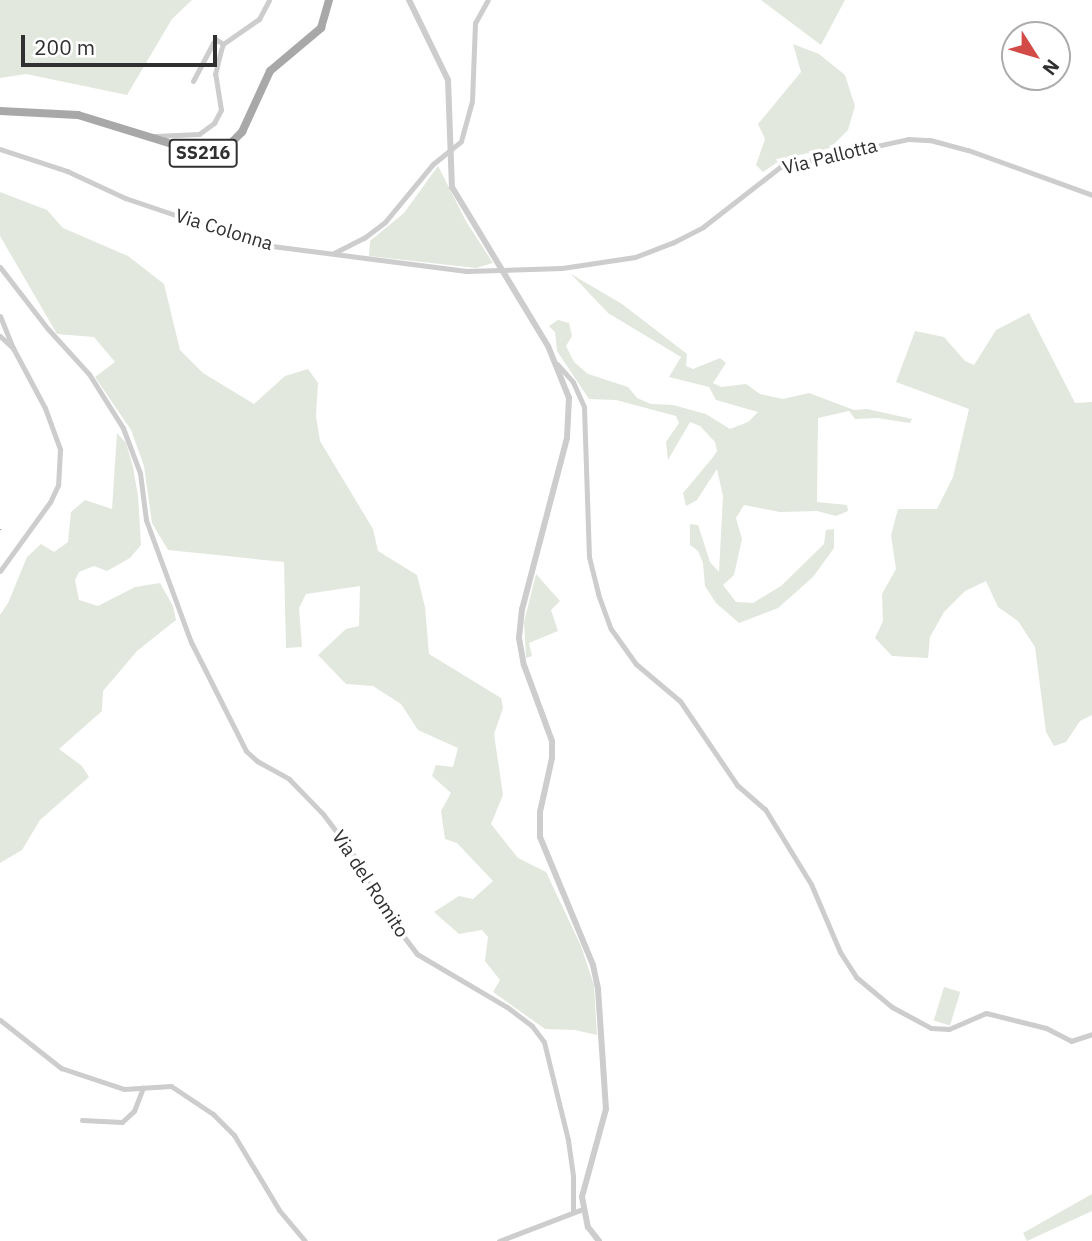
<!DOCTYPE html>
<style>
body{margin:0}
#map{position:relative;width:1092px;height:1241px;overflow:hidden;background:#fff;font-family:"IBM Plex Sans",sans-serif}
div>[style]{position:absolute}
.green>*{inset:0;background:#e2e8dd;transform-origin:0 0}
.minor>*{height:5px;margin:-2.5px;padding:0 2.5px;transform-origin:2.5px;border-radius:2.5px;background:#cdcdcd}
.tertiary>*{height:6px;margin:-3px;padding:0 3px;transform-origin:3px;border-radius:3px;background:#cdcdcd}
.primary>*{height:8px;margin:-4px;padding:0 4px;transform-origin:4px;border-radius:4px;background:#a8a8a8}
.rail>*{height:2px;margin-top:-1px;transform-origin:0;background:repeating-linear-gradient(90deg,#858585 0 7px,transparent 0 12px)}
span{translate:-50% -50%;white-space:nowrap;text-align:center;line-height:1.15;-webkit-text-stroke:7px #fff;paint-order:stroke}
.shield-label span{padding:2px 5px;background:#fff;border:2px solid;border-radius:5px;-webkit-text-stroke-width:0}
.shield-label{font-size:18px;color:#303030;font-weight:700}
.street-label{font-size:19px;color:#303030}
.north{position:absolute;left:1001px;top:21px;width:70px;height:70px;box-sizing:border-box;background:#fff;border:2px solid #acacac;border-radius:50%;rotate:127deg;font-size:19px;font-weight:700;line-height:28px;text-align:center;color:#303030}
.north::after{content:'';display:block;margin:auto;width:24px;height:32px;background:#d24b47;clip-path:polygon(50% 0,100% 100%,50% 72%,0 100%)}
.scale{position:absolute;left:21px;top:35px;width:196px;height:32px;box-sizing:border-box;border:4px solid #303030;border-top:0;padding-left:9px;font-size:21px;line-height:24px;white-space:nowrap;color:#303030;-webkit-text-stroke:5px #fff;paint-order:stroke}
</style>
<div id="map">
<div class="green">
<div style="clip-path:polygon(0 0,192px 0,172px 19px,127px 95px,26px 74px,0 78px)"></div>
<div style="clip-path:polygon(761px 0,845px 0,821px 45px)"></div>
<div style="clip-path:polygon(793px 44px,819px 54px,845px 75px,855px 106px,848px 130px,830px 148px,782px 159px,763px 172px,756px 165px,765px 139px,758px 124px,801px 72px)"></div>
<div style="clip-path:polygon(438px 166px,467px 223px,493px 263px,476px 268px,369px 256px,370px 241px,404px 213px)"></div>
<div style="clip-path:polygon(0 192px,47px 210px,63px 228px,128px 256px,164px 284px,180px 350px,203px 373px,254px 404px,285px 376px,308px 369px,318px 383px,316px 416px,320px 441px,373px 529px,378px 551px,417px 575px,425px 607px,429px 654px,501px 698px,503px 708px,494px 734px,503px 795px,491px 824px,518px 858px,546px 872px,581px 946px,594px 985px,597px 1035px,575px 1030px,545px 1029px,493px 992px,500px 980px,485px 961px,488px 937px,482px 930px,459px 934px,434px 912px,459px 896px,473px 899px,493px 881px,457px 843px,445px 839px,441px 811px,451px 793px,432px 776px,436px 765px,453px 767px,458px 748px,418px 730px,401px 704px,373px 686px,346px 684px,318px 655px,346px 629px,359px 626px,360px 586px,306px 594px,299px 608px,302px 647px,286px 648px,284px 562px,168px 550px,152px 523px,144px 466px,131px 430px,95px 377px,115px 362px,94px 337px,57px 334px,0 236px)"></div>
<div style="clip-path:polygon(571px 274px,622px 304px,687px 354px,686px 366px,693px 369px,720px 358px,726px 363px,713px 383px,721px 387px,746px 384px,760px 394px,783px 399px,809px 393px,854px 410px,867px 409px,912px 419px,910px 423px,877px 418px,855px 419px,849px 411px,818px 418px,817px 502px,847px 505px,848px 511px,836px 516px,817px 511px,780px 512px,744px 505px,736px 518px,742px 539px,734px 575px,723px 585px,736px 602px,753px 603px,781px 586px,824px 544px,826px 530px,834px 529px,834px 548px,813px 577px,778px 608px,739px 623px,716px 603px,705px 586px,703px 563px,698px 551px,690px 545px,690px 524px,698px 525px,710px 562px,719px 572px,723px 496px,717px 469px,697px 500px,686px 506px,683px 493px,713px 457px,717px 451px,715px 442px,700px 426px,690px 422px,668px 460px,666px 442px,679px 423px,676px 416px,616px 400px,589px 399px,557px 351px,555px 332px,549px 326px,558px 320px,569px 323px,572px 336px,566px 346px,574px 362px,588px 374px,628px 387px,637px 398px,651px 404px,673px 405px,706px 414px,730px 429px,748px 422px,758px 412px,716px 400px,709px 387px,669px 377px,681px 357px,608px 313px)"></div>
<div style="clip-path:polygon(1029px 313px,1075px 403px,1092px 402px,1092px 715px,1080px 721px,1066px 742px,1054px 746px,1046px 732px,1035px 647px,1018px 621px,998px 607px,986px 581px,965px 591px,944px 612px,930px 637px,928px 658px,892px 656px,875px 638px,883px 621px,882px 594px,896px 569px,891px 535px,898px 509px,937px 509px,953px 477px,969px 409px,896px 382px,915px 331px,944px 337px,965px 361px,974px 365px,996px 330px)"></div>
<div style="clip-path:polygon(117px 433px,126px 443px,133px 467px,138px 496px,141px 545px,130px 558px,107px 571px,94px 566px,79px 572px,75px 580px,79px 600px,98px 606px,135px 587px,160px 583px,173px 606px,176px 620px,137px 651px,103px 691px,102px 711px,59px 749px,82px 766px,89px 777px,40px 820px,22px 850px,0 863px,0 615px,8px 603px,27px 557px,41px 544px,54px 552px,68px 542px,71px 512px,85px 500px,112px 509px)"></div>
<div style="clip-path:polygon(536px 574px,560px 601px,551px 610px,558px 631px,529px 643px,532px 656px,526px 658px,524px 622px)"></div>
<div style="left:944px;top:987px;width:17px;height:35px;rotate:17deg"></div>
<div style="clip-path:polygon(1092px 1194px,1092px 1211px,1027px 1241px,1023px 1233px)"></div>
</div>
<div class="minor">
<div style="left:193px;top:81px;width:43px;rotate:-62.2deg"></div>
<div style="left:213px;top:43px;width:5px;rotate:-37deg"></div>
<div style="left:217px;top:40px;width:7px;rotate:34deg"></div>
<div style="left:155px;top:136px;width:44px;rotate:-2.6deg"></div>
<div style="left:199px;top:134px;width:19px;rotate:-36deg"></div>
<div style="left:214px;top:123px;width:15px;rotate:-62deg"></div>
<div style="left:221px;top:110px;width:36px;rotate:-99deg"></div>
<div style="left:215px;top:74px;width:25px;rotate:-76deg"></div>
<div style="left:221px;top:50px;width:6px;rotate:-72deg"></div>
<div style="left:223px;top:44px;width:44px;rotate:-34.8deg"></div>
<div style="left:259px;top:19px;width:21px;rotate:-62deg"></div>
<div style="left:0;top:149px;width:71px;rotate:18.2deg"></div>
<div style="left:67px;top:171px;width:64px;rotate:25deg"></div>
<div style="left:125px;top:198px;width:147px;rotate:18.7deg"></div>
<div style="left:264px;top:245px;width:204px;rotate:7.3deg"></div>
<div style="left:466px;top:271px;width:96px;rotate:-1.8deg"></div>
<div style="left:562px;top:268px;width:74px;rotate:-8.6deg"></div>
<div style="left:635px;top:257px;width:40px;rotate:-21deg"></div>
<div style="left:672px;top:243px;width:35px;rotate:-27deg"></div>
<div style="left:703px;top:227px;width:98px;rotate:-37.9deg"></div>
<div style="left:780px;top:167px;width:131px;rotate:-12.3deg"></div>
<div style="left:908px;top:139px;width:22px;rotate:3deg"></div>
<div style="left:930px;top:140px;width:39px;rotate:15deg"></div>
<div style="left:968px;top:150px;width:132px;rotate:19.9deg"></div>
<div style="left:334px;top:253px;width:34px;rotate:-27deg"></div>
<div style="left:364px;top:238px;width:26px;rotate:-37deg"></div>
<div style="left:385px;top:222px;width:75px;rotate:-50.4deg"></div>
<div style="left:433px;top:164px;width:36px;rotate:-39deg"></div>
<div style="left:461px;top:141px;width:41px;rotate:-74.6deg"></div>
<div style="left:472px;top:101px;width:78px;rotate:-87.8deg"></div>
<div style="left:475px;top:23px;width:26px;rotate:-61deg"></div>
<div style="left:0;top:267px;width:78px;rotate:52.3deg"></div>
<div style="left:48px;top:329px;width:61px;rotate:47.7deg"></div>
<div style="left:89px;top:374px;width:64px;rotate:57.8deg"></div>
<div style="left:123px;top:428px;width:48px;rotate:69.3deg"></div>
<div style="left:140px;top:473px;width:47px;rotate:82.7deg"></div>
<div style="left:146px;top:520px;width:130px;rotate:69.8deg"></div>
<div style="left:191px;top:642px;width:122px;rotate:63.2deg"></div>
<div style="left:246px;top:751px;width:15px;rotate:42deg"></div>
<div style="left:257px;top:761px;width:37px;rotate:29deg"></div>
<div style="left:289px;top:779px;width:49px;rotate:45.8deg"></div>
<div style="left:323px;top:814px;width:46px;rotate:52.9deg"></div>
<div style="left:351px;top:851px;width:65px;rotate:61.5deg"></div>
<div style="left:382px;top:908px;width:58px;rotate:52.7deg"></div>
<div style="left:417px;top:954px;width:104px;rotate:30.5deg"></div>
<div style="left:507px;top:1007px;width:31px;rotate:37deg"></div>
<div style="left:532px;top:1026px;width:20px;rotate:53deg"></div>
<div style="left:544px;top:1042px;width:101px;rotate:76.2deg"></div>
<div style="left:568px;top:1140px;width:36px;rotate:82deg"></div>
<div style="left:573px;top:1176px;width:36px;rotate:90deg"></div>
<div style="left:0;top:316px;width:35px;rotate:68deg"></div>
<div style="left:13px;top:348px;width:68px;rotate:61.9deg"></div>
<div style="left:45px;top:408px;width:44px;rotate:69.9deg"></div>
<div style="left:60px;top:449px;width:36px;rotate:93deg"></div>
<div style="left:58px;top:485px;width:19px;rotate:115deg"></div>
<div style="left:50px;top:502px;width:85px;rotate:125.9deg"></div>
<div style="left:0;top:336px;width:18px;rotate:43deg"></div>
<div style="left:557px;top:364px;width:24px;rotate:48deg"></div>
<div style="left:573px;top:382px;width:27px;rotate:66deg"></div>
<div style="left:584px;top:407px;width:150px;rotate:88.1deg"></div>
<div style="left:589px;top:557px;width:38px;rotate:76deg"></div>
<div style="left:598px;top:594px;width:37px;rotate:70deg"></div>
<div style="left:611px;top:629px;width:43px;rotate:54.5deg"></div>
<div style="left:636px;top:664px;width:57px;rotate:40.1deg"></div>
<div style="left:680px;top:701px;width:102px;rotate:55.8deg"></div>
<div style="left:737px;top:785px;width:37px;rotate:41deg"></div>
<div style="left:765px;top:809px;width:88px;rotate:58.5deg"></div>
<div style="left:811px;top:884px;width:74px;rotate:66.9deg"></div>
<div style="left:840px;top:952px;width:30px;rotate:57deg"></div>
<div style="left:856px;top:977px;width:47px;rotate:39.8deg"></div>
<div style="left:892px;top:1007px;width:44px;rotate:28.3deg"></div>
<div style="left:931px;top:1028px;width:18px;rotate:3deg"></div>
<div style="left:949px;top:1029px;width:40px;rotate:-23.4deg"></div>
<div style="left:986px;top:1013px;width:62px;rotate:14deg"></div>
<div style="left:1046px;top:1028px;width:28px;rotate:27deg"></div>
<div style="left:1071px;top:1041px;width:22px;rotate:-18deg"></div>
<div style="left:0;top:1020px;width:78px;rotate:38.2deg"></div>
<div style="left:61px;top:1068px;width:66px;rotate:18.4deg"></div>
<div style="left:124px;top:1089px;width:47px;rotate:-3.7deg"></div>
<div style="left:171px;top:1086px;width:50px;rotate:33.7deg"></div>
<div style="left:213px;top:1114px;width:30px;rotate:45deg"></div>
<div style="left:234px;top:1135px;width:87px;rotate:59deg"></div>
<div style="left:279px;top:1210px;width:40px;rotate:50deg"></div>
<div style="left:82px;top:1120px;width:40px;rotate:2.9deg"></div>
<div style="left:122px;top:1122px;width:16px;rotate:-43deg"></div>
<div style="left:134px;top:1111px;width:25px;rotate:-69deg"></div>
<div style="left:499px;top:1241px;width:90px;rotate:-20.9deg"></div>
</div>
<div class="tertiary">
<div style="left:409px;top:0;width:89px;rotate:64deg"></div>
<div style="left:448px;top:80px;width:107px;rotate:87.9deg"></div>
<div style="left:452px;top:187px;width:186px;rotate:58.9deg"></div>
<div style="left:548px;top:346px;width:56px;rotate:68deg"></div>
<div style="left:569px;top:398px;width:40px;rotate:92.9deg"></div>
<div style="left:567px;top:438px;width:177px;rotate:104.7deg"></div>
<div style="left:522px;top:609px;width:29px;rotate:96deg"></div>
<div style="left:519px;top:638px;width:27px;rotate:80deg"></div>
<div style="left:524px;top:665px;width:81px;rotate:69.8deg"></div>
<div style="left:552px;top:741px;width:17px;rotate:90deg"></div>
<div style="left:552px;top:758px;width:55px;rotate:102.5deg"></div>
<div style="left:540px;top:812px;width:25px;rotate:90deg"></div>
<div style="left:540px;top:837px;width:139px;rotate:67.5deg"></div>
<div style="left:593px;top:965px;width:25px;rotate:78deg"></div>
<div style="left:598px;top:989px;width:120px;rotate:86.2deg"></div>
<div style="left:606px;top:1109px;width:91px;rotate:105.3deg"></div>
<div style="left:582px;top:1197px;width:31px;rotate:79deg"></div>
<div style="left:588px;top:1227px;width:18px;rotate:52deg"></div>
</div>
<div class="primary">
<div style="left:0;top:111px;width:78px;rotate:2.9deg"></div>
<div style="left:78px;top:115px;width:122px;rotate:17.1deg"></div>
<div style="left:195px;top:151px;width:21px"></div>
<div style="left:216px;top:151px;width:17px;rotate:-28deg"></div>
<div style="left:231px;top:143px;width:16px;rotate:-45deg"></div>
<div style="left:242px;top:132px;width:67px;rotate:-65.3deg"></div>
<div style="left:270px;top:71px;width:67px;rotate:-40.1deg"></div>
<div style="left:321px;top:28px;width:29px;rotate:-74deg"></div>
</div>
<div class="rail">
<div style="left:0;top:529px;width:1px;rotate:45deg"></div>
</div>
<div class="shield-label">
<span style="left:203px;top:153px">SS216</span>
</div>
<div class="street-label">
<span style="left:830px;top:157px;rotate:-14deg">Via Pallotta</span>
<span style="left:224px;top:230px;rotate:17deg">Via Colonna</span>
<span style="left:370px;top:884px;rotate:57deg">Via del Romito</span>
</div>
<div class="north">N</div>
<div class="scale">200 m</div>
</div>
